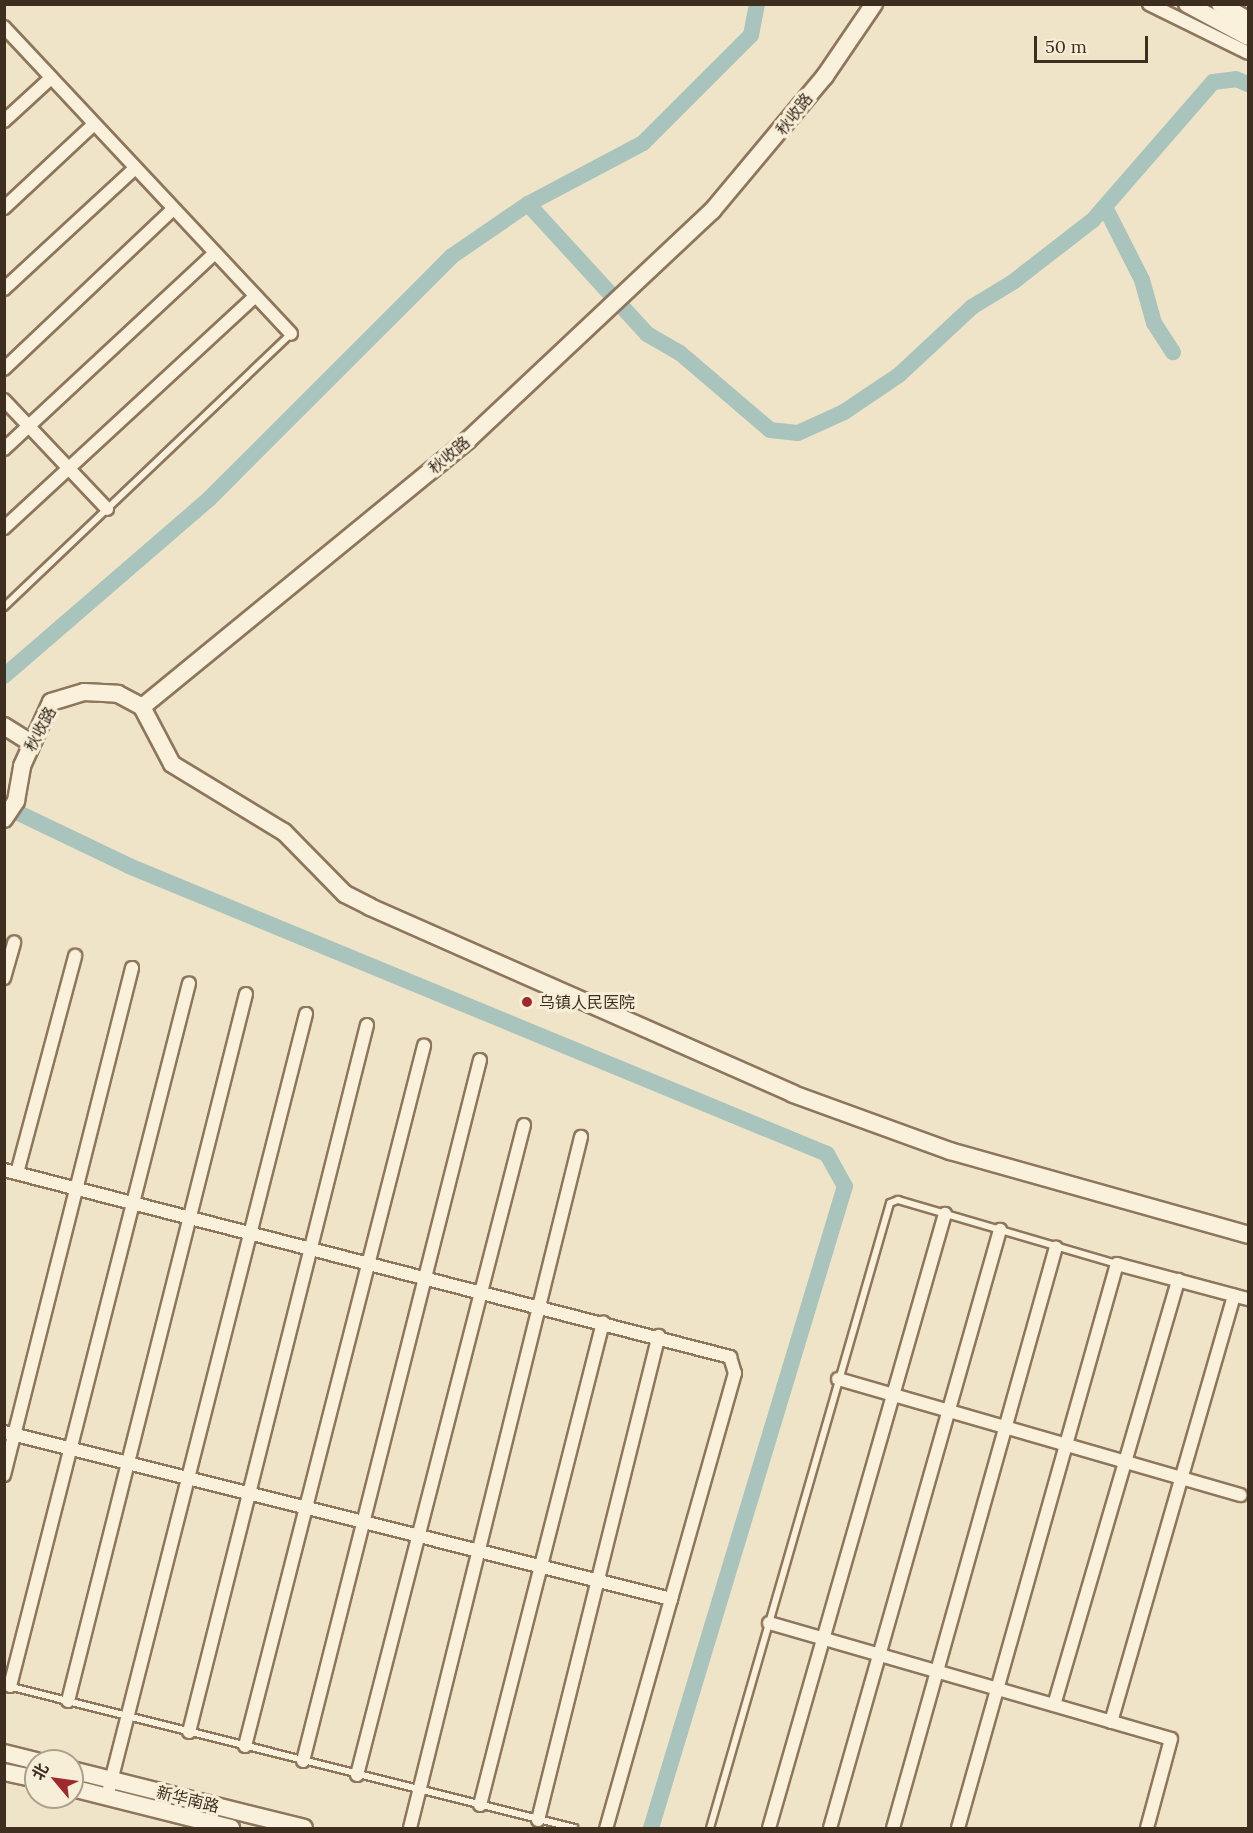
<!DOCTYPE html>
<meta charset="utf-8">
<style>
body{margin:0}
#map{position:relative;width:1253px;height:1833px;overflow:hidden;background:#f0e4c8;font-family:Lora,"Noto Sans SC",serif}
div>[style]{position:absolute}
.canal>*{height:16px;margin:-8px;padding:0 8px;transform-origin:8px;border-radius:8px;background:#a9c4bc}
.roads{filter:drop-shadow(2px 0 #8d765c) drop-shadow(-2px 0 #8d765c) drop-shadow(0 2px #8d765c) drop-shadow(0 -2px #8d765c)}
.lane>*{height:6px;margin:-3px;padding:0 3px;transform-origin:3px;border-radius:3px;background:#faf1dc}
.street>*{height:12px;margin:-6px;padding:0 6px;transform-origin:6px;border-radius:6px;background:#faf1dc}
.secondary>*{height:16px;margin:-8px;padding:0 8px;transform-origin:8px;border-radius:8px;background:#faf1dc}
.dots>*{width:16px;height:16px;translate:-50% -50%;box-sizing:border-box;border:3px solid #f7eed8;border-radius:50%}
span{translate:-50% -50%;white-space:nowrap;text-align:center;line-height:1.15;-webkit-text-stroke:6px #f7eed8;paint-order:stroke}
.street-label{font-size:16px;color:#3d2e20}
.poi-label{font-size:16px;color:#3d2e20}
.left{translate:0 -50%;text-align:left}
.frame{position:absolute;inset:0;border:6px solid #3d2e20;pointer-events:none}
.north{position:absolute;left:24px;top:1749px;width:60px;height:60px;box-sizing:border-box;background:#f7eed8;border:2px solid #ada18e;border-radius:50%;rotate:299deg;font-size:16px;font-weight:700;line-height:24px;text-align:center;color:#3d2e20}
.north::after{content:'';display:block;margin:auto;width:21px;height:27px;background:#9e2a2b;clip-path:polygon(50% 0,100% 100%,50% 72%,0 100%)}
.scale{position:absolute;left:1034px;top:36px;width:114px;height:27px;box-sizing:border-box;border:3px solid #3d2e20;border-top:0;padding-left:8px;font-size:18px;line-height:21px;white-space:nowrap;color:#3d2e20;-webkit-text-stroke:4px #f7eed8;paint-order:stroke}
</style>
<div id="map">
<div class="canal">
<div style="left:528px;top:204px;width:176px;rotate:47.5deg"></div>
<div style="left:647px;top:334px;width:38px;rotate:30deg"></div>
<div style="left:680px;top:353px;width:118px;rotate:40.5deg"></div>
<div style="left:770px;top:430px;width:28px;rotate:6deg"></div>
<div style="left:798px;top:433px;width:51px;rotate:-24.5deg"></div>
<div style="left:844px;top:412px;width:66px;rotate:-33.9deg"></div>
<div style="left:899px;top:375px;width:100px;rotate:-43deg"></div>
<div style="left:972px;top:307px;width:48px;rotate:-31.4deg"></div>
<div style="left:1013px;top:282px;width:101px;rotate:-37.8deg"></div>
<div style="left:1093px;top:220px;width:183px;rotate:-49deg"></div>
<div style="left:1213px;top:82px;width:23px;rotate:-7deg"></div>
<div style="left:1236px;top:79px;width:13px;rotate:23deg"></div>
<div style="left:1105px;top:207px;width:82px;rotate:63.1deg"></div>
<div style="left:1142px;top:280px;width:45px;rotate:74.4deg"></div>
<div style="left:1154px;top:323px;width:35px;rotate:57deg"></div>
<div style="left:4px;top:676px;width:271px;rotate:-40.8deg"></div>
<div style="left:209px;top:499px;width:344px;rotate:-45deg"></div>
<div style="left:452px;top:256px;width:92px;rotate:-34.4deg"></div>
<div style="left:528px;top:204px;width:130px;rotate:-27.9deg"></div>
<div style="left:643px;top:143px;width:153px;rotate:-45deg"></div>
<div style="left:751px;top:35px;width:32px;rotate:-79deg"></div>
<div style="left:4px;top:806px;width:139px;rotate:25.6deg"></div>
<div style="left:129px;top:866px;width:755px;rotate:22.42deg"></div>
<div style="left:827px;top:1154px;width:37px;rotate:61deg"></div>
<div style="left:845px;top:1186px;width:671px;rotate:106.81deg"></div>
</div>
<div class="roads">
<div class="lane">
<div style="left:4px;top:607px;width:396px;rotate:-43.6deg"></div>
<div style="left:8px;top:1686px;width:584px;rotate:14.08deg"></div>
<div style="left:710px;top:1828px;width:650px;rotate:-73.93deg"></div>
<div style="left:890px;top:1203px;width:9px;rotate:-21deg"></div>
<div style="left:898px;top:1200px;width:228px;rotate:16.3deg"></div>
</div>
<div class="street">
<div style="left:1149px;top:4px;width:110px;rotate:26.3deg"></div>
<div style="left:4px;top:27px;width:420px;rotate:46.9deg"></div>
<div style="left:4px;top:121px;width:64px;rotate:-42.5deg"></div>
<div style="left:4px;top:208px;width:123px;rotate:-43deg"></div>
<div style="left:4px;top:289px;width:178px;rotate:-42.7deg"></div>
<div style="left:4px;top:369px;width:233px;rotate:-43.4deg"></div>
<div style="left:4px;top:400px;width:150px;rotate:46.6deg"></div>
<div style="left:4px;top:449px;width:288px;rotate:-42.9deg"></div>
<div style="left:4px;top:528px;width:342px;rotate:-42.7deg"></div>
<div style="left:4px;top:978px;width:37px;rotate:-74deg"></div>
<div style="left:4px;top:1170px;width:750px;rotate:14.44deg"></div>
<div style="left:730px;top:1357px;width:17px;rotate:73deg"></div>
<div style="left:735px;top:1373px;width:473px;rotate:105.8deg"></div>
<div style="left:17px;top:1173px;width:225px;rotate:-75deg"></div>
<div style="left:838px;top:1379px;width:419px;rotate:16.1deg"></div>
<div style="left:4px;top:1432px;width:688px;rotate:14.06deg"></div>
<div style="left:4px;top:1475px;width:523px;rotate:-75.83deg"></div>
<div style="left:769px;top:1623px;width:418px;rotate:16.1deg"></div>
<div style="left:1171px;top:1739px;width:92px;rotate:105.1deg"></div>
<div style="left:10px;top:1686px;width:725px;rotate:-75.71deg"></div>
<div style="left:68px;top:1701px;width:729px;rotate:-75.87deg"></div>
<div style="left:1054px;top:1705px;width:443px;rotate:-73.7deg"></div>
<div style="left:1111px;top:1722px;width:444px;rotate:-73.9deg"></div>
<div style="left:189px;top:1732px;width:729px;rotate:-75.87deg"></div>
<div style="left:245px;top:1746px;width:723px;rotate:-75.66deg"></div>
<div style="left:303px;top:1761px;width:723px;rotate:-75.83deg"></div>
<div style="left:357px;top:1775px;width:671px;rotate:-75.59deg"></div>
<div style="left:107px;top:1797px;width:808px;rotate:-75.74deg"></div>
<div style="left:480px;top:1805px;width:498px;rotate:-75.7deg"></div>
<div style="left:538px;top:1820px;width:499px;rotate:-76deg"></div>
<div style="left:410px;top:1828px;width:712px;rotate:-76.1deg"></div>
<div style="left:769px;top:1828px;width:639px;rotate:-74.01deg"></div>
<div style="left:830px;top:1828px;width:622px;rotate:-74.13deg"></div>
<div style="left:893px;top:1828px;width:603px;rotate:-74.33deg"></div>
<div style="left:958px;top:1828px;width:586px;rotate:-74.26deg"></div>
<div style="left:1117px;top:1264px;width:136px;rotate:15deg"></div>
</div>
<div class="secondary">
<div style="left:1187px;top:4px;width:69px;rotate:28.4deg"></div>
<div style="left:1220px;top:4px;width:32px;rotate:30deg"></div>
<div style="left:142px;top:707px;width:64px;rotate:62.2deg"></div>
<div style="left:172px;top:764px;width:131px;rotate:31.3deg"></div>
<div style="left:284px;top:832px;width:87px;rotate:45.5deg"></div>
<div style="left:345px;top:894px;width:28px;rotate:27deg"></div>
<div style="left:370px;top:907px;width:462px;rotate:23.8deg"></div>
<div style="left:793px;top:1094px;width:167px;rotate:20deg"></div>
<div style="left:950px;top:1151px;width:310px;rotate:15.7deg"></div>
<div style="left:142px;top:707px;width:421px;rotate:-39.3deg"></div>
<div style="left:468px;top:440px;width:335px;rotate:-43.2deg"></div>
<div style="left:712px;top:211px;width:176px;rotate:-50.1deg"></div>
<div style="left:825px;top:76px;width:87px;rotate:-55.8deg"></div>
<div style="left:4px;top:726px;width:32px;rotate:32deg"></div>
<div style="left:4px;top:819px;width:22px;rotate:-56deg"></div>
<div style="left:16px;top:801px;width:36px;rotate:-80deg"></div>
<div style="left:22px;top:766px;width:70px;rotate:-65.6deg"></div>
<div style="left:51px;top:702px;width:34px;rotate:-17deg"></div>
<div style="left:84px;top:692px;width:34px;rotate:3deg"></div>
<div style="left:118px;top:694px;width:27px;rotate:28deg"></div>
<div style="left:4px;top:1753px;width:33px;rotate:14deg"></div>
<div style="left:72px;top:1770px;width:239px;rotate:14deg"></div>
<div style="left:4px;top:1772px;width:33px;rotate:12deg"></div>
<div style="left:72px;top:1788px;width:164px;rotate:14.1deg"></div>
</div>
</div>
<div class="dots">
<div style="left:527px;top:1002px;background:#9e2a2b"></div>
</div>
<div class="street-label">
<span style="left:794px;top:114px;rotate:-52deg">秋收路</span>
<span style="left:449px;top:455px;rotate:-40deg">秋收路</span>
<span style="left:40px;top:729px;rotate:-62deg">秋收路</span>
<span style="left:188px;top:1799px;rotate:14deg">新华南路</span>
</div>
<div class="poi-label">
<span class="left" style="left:539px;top:1002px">乌镇人民医院</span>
</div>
<div class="frame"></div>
<div class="north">北</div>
<div class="scale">50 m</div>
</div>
